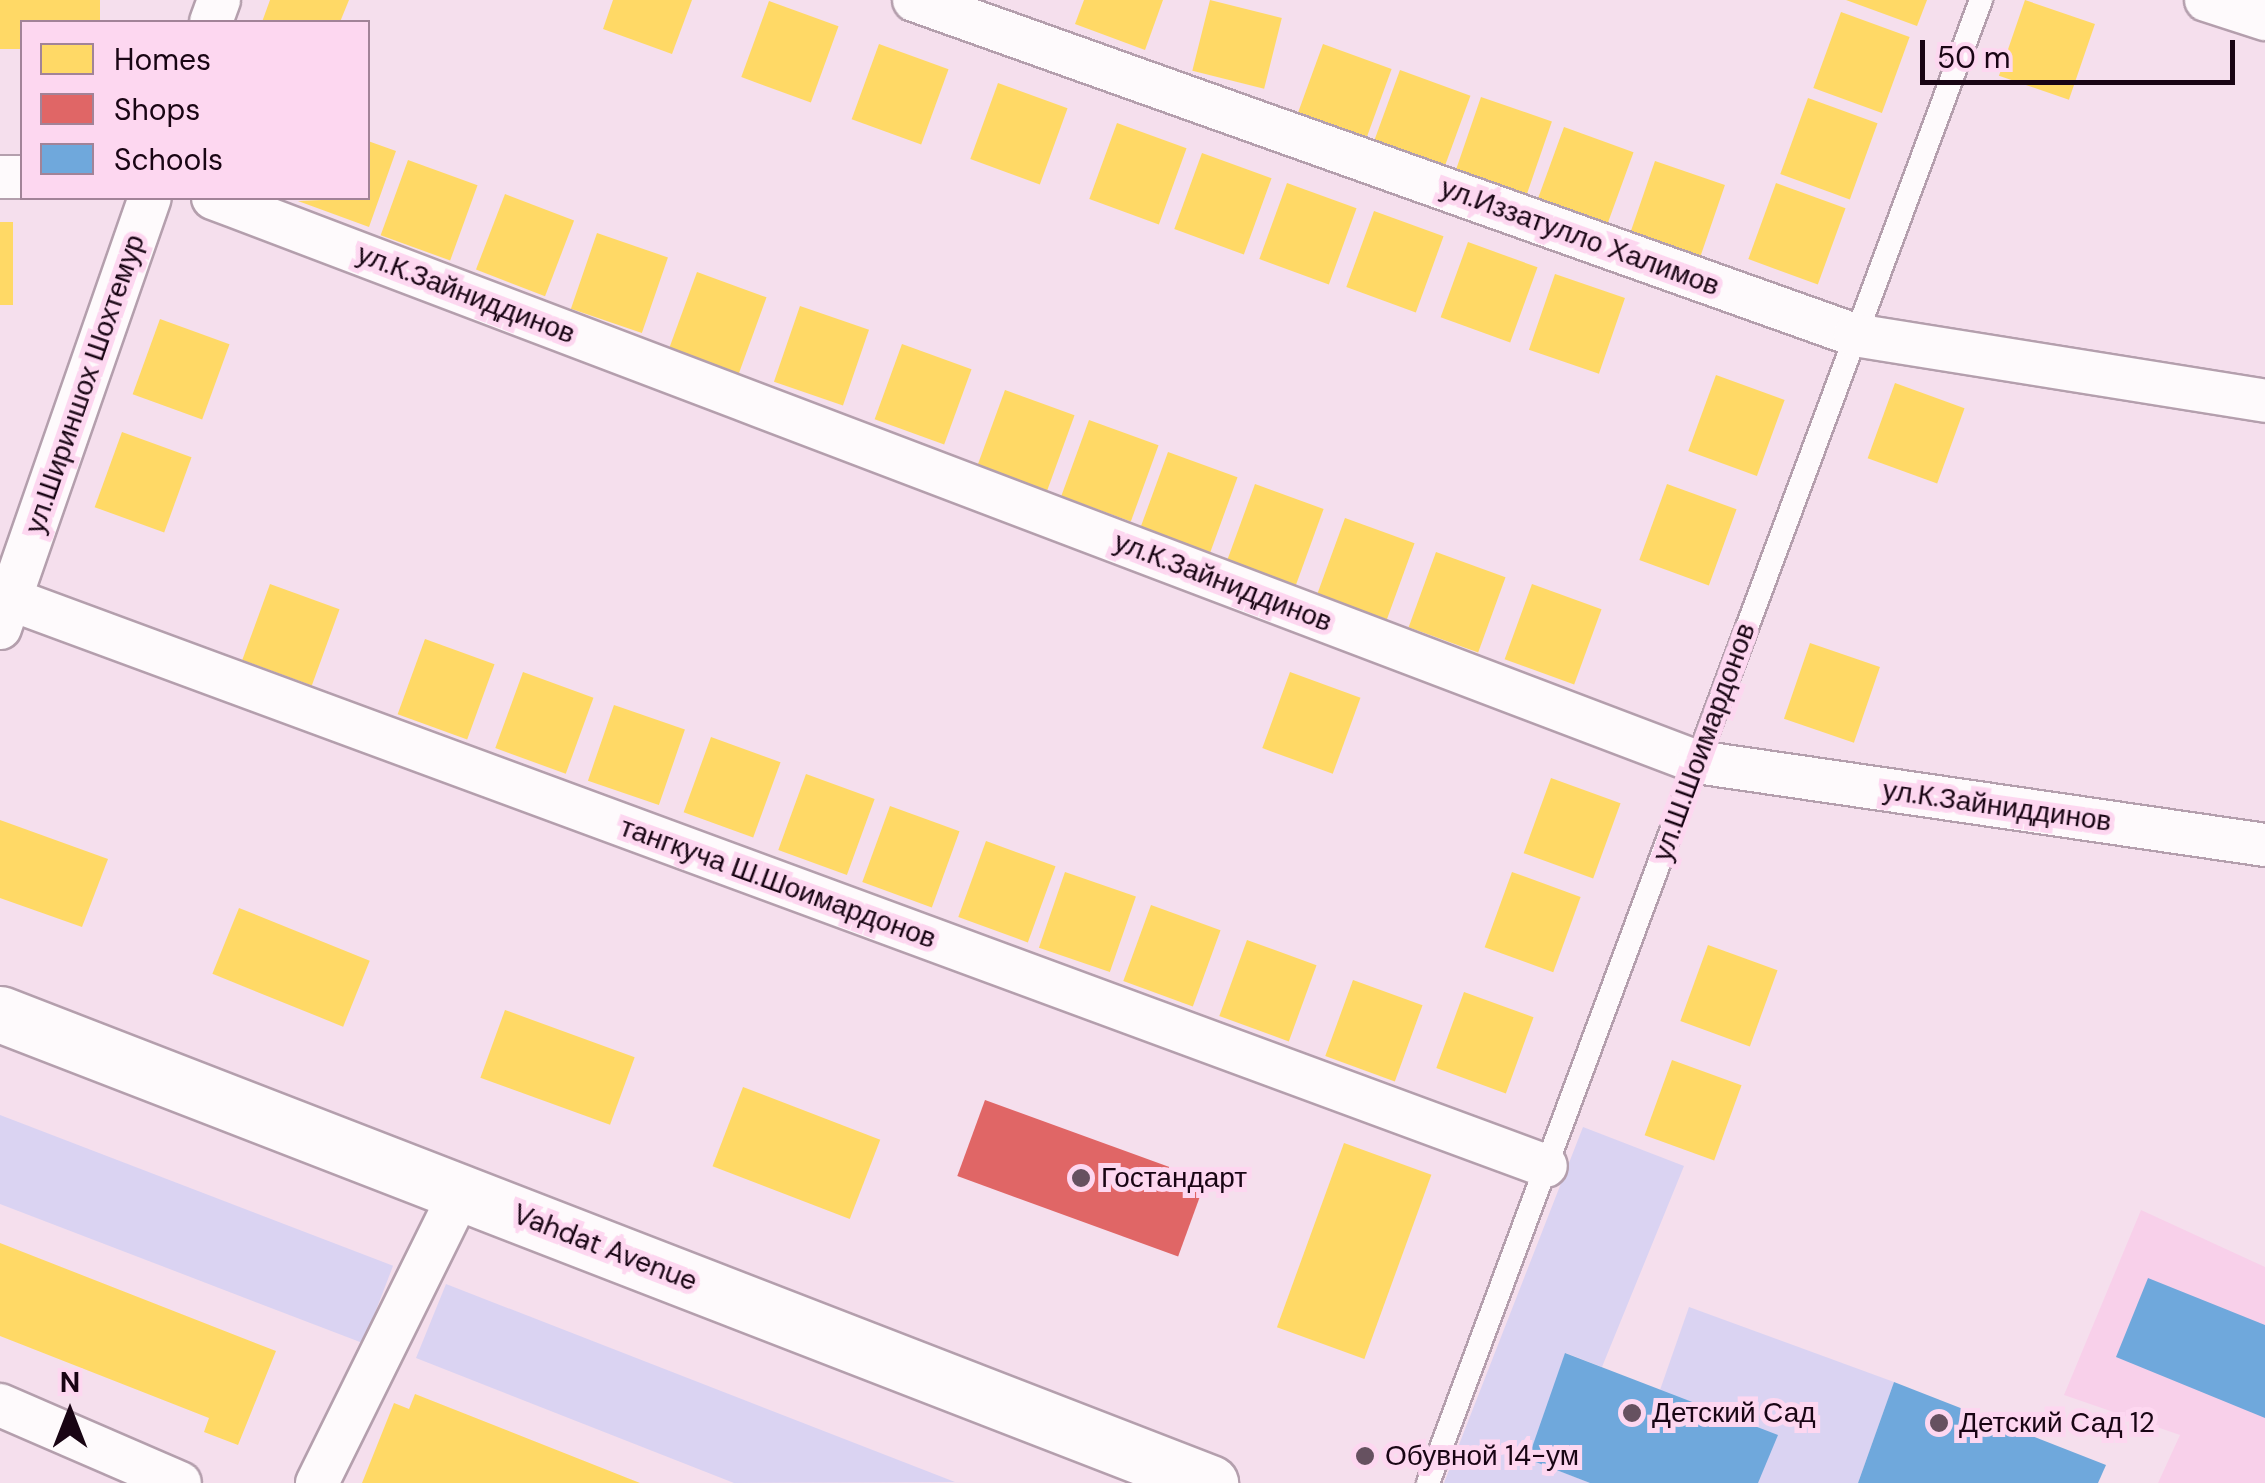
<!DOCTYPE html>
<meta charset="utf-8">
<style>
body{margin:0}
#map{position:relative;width:2265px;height:1483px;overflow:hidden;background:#f5dfed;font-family:"DM Sans",sans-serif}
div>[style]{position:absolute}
.built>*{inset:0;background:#f8d0ea}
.green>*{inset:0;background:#dad3f2;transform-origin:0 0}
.homes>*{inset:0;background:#ffd966;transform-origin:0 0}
.shops>*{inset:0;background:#e06666;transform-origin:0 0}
.schools>*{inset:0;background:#6fa8dc}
.roads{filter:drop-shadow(2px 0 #b49fad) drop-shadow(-2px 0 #b49fad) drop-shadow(0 2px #b49fad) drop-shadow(0 -2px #b49fad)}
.service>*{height:22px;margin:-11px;padding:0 11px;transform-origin:11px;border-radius:11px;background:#fefafc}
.minor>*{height:42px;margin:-21px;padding:0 21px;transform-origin:21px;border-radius:21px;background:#fefafc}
.secondary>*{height:55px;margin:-27.5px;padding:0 27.5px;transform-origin:27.5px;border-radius:27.5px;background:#fefafc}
.dots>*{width:28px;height:28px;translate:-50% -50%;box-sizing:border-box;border:5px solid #fdd7f0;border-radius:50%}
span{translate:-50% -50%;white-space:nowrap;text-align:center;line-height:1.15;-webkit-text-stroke:10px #fdd7f0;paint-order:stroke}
.street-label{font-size:28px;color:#190514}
.poi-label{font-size:28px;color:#190514}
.left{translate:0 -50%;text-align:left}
.legend{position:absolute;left:20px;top:20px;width:350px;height:180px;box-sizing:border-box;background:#fdd7f0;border:2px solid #a28398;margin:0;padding:12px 18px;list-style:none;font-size:30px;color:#190514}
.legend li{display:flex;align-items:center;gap:20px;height:50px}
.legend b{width:50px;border:2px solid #a28398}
.north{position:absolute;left:20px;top:1363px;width:100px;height:100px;-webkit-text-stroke:8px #fdd7f0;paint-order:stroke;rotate:0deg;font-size:28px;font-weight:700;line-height:40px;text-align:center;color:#190514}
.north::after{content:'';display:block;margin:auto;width:35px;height:45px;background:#190514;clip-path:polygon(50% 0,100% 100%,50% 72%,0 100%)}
.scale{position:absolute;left:1920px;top:40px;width:315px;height:45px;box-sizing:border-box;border:5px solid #190514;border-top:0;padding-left:12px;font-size:30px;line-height:35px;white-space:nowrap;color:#190514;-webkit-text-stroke:8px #fdd7f0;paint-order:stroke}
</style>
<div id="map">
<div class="built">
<div style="clip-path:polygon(2141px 1210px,2265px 1267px,2265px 1483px,2158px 1483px,2180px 1435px,2064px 1395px)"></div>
</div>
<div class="green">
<div style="left:0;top:1115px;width:421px;height:83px;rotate:21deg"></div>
<div style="clip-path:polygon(1583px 1127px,1684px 1166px,1602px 1367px,1566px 1353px,1529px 1459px,1590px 1483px,1444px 1483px)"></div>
<div style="clip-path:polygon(446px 1284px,955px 1482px,734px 1483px,416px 1358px)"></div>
<div style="clip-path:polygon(1689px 1307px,1894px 1382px,1858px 1483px,1758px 1483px,1660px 1390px)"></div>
</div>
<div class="homes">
<div style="clip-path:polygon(0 0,100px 0,100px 22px,22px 22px,22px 49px,0 49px)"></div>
<div style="clip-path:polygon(270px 0,349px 0,340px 22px,262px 22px)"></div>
<div style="clip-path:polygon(613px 0,692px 0,672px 54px,603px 29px)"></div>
<div style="clip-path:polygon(1084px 0,1163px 0,1145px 50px,1075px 24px)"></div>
<div style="left:1210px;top:0;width:74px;height:73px;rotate:14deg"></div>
<div style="clip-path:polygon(1846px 0,1927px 0,1917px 26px)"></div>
<div style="left:2025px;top:0;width:74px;height:80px;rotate:19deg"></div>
<div style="left:769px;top:1px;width:74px;height:81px;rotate:20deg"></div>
<div style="left:1841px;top:12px;width:73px;height:81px;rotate:20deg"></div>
<div style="left:879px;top:44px;width:74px;height:80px;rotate:20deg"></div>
<div style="left:1323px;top:44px;width:73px;height:80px;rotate:20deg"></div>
<div style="left:1400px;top:70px;width:75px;height:81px;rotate:20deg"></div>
<div style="left:998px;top:83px;width:74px;height:81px;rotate:20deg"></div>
<div style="left:1481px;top:97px;width:75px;height:80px;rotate:19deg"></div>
<div style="left:1808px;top:98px;width:74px;height:81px;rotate:20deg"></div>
<div style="left:1117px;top:123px;width:74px;height:81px;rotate:20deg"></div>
<div style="left:1564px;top:127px;width:74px;height:80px;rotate:20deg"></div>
<div style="clip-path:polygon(368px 141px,396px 151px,369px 227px,298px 201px,368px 198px)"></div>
<div style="left:1202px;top:153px;width:74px;height:81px;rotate:20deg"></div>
<div style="left:408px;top:160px;width:74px;height:80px;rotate:20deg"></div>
<div style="left:1655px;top:161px;width:74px;height:80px;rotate:19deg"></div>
<div style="left:1287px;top:183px;width:74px;height:81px;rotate:20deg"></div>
<div style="left:1776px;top:183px;width:74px;height:81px;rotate:20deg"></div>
<div style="left:505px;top:194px;width:74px;height:81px;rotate:21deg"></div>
<div style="left:1374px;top:211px;width:74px;height:81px;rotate:20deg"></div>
<div style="left:0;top:222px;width:13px;height:83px"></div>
<div style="left:597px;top:233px;width:75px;height:80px;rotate:19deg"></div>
<div style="left:1468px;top:242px;width:74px;height:80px;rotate:20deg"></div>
<div style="left:697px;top:272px;width:74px;height:81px;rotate:20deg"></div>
<div style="left:1555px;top:274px;width:74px;height:80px;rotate:19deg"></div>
<div style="left:800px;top:306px;width:73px;height:80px;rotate:19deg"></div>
<div style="left:160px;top:319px;width:74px;height:80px;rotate:20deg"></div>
<div style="left:902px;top:344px;width:74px;height:80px;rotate:20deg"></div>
<div style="left:1716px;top:375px;width:73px;height:81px;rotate:20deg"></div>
<div style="left:1895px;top:383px;width:74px;height:80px;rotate:20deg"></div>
<div style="left:1005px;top:390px;width:74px;height:81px;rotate:20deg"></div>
<div style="left:1089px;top:420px;width:74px;height:81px;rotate:20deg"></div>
<div style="left:122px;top:432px;width:74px;height:80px;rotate:20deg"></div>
<div style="left:1168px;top:452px;width:74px;height:81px;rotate:20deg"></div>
<div style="left:1255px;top:484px;width:73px;height:81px;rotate:20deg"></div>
<div style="left:1667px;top:484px;width:74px;height:81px;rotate:20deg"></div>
<div style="left:1345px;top:518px;width:74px;height:81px;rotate:20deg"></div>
<div style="left:1436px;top:552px;width:74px;height:80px;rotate:20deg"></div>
<div style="left:270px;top:584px;width:74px;height:81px;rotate:20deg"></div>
<div style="left:1532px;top:584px;width:74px;height:80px;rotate:20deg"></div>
<div style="left:425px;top:639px;width:74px;height:80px;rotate:20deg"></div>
<div style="left:1810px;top:643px;width:74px;height:80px;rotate:19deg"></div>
<div style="left:523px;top:672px;width:75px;height:81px;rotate:20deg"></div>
<div style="left:1290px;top:672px;width:75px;height:81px;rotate:20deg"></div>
<div style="left:614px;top:705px;width:75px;height:80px;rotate:19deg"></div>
<div style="left:711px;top:737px;width:74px;height:80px;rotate:20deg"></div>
<div style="left:806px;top:774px;width:73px;height:81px;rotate:20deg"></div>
<div style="left:1551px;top:778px;width:74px;height:80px;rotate:20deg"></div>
<div style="left:890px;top:806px;width:74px;height:81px;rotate:20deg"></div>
<div style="clip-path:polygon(0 820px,108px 859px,82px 927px,0 898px)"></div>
<div style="left:986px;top:841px;width:74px;height:81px;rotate:20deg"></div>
<div style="left:1065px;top:872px;width:75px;height:80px;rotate:19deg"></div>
<div style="left:1512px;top:872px;width:73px;height:80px;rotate:20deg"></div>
<div style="left:1151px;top:905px;width:74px;height:81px;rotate:20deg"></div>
<div style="left:239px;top:908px;width:141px;height:71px;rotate:22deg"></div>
<div style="left:1247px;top:940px;width:74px;height:81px;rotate:20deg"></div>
<div style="left:1708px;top:945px;width:74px;height:81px;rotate:20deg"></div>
<div style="left:1353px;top:980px;width:74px;height:81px;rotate:20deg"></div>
<div style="left:1464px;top:992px;width:74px;height:81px;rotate:20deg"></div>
<div style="left:505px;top:1010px;width:138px;height:72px;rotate:20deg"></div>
<div style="left:1672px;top:1060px;width:74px;height:80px;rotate:20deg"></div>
<div style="left:743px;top:1087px;width:147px;height:85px;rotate:21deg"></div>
<div style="left:1344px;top:1143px;width:93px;height:196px;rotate:20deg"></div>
<div style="clip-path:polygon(0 1243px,276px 1351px,238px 1445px,204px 1432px,209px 1418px,0 1336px)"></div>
<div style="clip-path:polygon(415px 1394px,640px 1483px,362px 1483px,394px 1403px,409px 1409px)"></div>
</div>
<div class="shops">
<div style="left:985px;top:1100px;width:235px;height:81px;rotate:20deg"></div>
</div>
<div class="schools">
<div style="clip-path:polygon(2148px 1278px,2265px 1325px,2265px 1418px,2116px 1357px)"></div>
<div style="clip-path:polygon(1565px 1353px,1778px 1435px,1758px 1483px,1590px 1483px,1528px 1459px)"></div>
<div style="clip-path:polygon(1894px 1382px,2106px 1465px,2098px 1483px,1858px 1483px)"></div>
</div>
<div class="roads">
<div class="service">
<div style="left:1428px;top:1483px;width:1583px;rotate:-69.55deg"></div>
</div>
<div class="minor">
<div style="left:914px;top:0;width:999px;rotate:19.6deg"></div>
<div style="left:1855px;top:335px;width:415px;rotate:9.1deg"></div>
<div style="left:2206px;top:0;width:62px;rotate:17.9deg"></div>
<div style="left:211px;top:22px;width:23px;rotate:-70deg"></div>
<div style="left:0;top:177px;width:22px"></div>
<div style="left:213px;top:198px;width:1588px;rotate:20.81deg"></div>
<div style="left:1697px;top:762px;width:574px;rotate:8.31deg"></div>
<div style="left:10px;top:599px;width:1637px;rotate:20.26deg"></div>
<div style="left:0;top:628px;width:455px;rotate:-70.8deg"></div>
<div style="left:0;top:1405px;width:196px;rotate:23.4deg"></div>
<div style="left:317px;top:1483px;width:325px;rotate:-63.7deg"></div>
</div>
<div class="secondary">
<div style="left:0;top:1014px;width:1298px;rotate:21.19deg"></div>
</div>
</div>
<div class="dots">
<div style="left:1081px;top:1178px;background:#665160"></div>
<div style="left:1632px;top:1413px;background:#665160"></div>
<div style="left:1939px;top:1423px;background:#665160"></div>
<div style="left:1365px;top:1456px;background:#665160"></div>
</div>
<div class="street-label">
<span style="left:1580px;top:237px;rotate:20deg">ул.Иззатулло Халимов</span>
<span style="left:466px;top:294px;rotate:21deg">ул.К.Зайниддинов</span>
<span style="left:85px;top:384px;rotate:-71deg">ул.Шириншох Шохтемур</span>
<span style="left:1223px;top:582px;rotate:21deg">ул.К.Зайниддинов</span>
<span style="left:1704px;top:742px;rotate:-70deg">ул.Ш.Шоимардонов</span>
<span style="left:1997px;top:806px;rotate:8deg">ул.К.Зайниддинов</span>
<span style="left:778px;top:883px;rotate:20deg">тангкуча Ш.Шоимардонов</span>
<span style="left:605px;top:1248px;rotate:21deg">Vahdat Avenue</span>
</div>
<div class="poi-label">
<span class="left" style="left:1101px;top:1178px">Гостандарт</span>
<span class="left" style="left:1652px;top:1413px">Детский Сад</span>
<span class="left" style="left:1959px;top:1423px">Детский Сад 12</span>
<span class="left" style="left:1385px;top:1456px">Обувной 14-ум</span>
</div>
<ul class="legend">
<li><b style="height:28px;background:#ffd966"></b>Homes</li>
<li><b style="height:28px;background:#e06666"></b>Shops</li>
<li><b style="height:28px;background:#6fa8dc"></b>Schools</li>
</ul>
<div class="north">N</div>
<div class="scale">50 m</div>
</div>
